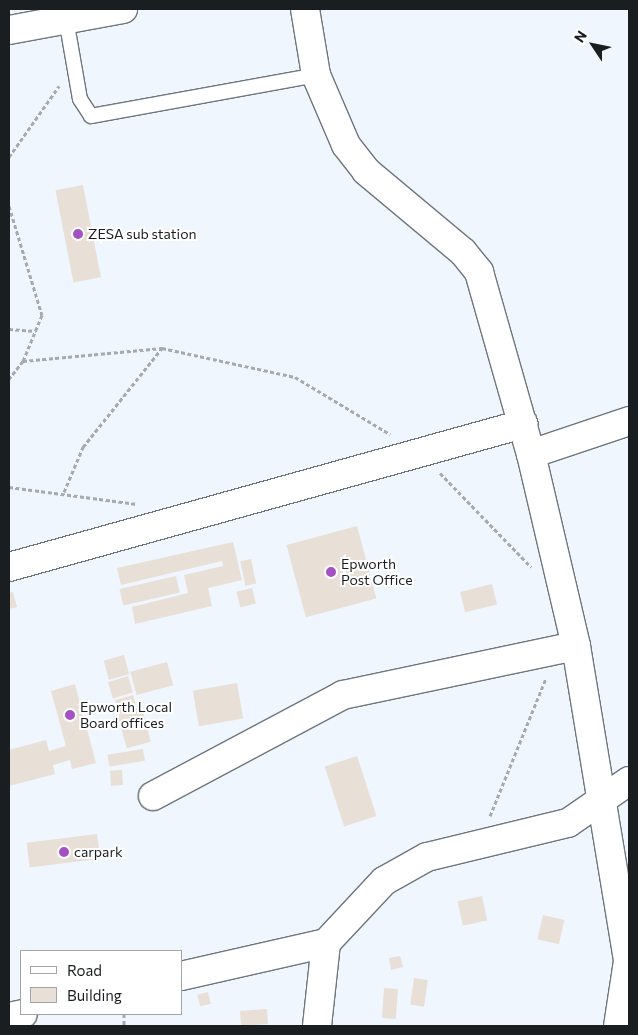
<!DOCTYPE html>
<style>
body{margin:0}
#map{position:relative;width:638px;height:1035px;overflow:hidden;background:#f0f6fe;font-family:Commissioner,sans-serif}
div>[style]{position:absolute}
.building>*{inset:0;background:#e8dfd7;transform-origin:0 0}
.path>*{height:3px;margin-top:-1.5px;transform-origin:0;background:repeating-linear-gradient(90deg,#a5aab0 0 4px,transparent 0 6.5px)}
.roads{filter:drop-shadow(1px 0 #6e757d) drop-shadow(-1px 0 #6e757d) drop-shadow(0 1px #6e757d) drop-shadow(0 -1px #6e757d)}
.lane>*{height:14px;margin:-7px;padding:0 7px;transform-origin:7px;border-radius:7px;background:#fff}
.street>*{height:28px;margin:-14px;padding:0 14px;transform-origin:14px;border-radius:14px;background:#fff}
.secondary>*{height:28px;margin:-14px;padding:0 14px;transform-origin:14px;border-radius:14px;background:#fff}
.dots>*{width:14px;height:14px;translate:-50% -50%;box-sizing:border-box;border:2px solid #fff;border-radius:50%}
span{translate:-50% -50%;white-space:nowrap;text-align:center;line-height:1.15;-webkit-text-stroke:4px #fff;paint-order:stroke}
.poi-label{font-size:14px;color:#1b1e21}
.left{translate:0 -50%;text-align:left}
.frame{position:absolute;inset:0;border:10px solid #1b1e21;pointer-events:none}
.legend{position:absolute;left:20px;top:950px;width:162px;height:65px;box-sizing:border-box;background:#fff;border:1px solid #a4a5a6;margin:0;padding:6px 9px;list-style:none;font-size:15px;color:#1b1e21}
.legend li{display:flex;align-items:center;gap:10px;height:25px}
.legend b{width:25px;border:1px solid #a4a5a6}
.north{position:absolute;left:568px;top:20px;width:50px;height:50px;-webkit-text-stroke:4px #fff;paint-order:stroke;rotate:304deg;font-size:14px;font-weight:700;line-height:20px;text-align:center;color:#1b1e21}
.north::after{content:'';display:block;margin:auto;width:18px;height:22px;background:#1b1e21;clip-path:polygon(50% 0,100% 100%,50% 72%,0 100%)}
</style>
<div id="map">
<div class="building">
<div style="left:83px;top:185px;width:94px;height:28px;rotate:79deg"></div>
<div style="left:357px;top:526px;width:75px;height:73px;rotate:75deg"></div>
<div style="clip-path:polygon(233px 542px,242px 580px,208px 588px,212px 606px,135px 624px,132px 607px,188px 593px,184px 575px,223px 566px,222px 561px,121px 585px,117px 568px)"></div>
<div style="left:251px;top:559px;width:25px;height:11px;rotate:78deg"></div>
<div style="left:176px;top:576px;width:17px;height:58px;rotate:77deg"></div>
<div style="left:492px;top:584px;width:21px;height:33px;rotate:76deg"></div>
<div style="left:252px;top:588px;width:16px;height:16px;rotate:76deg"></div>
<div style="clip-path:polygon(13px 592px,17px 607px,9px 609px,9px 593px)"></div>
<div style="left:124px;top:655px;width:20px;height:21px;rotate:75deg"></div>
<div style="left:167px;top:662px;width:24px;height:38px;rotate:75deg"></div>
<div style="left:128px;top:676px;width:17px;height:21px;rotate:73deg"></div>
<div style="left:237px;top:683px;width:36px;height:45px;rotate:80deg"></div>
<div style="clip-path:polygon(75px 684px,96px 763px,72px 769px,70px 760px,53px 765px,55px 774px,9px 786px,9px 750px,46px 740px,49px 751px,66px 746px,51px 691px)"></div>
<div style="left:133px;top:695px;width:15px;height:19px;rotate:74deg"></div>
<div style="left:142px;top:709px;width:34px;height:25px;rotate:75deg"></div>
<div style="left:143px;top:749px;width:12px;height:36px;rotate:81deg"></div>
<div style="left:357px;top:756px;width:63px;height:34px;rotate:72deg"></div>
<div style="left:122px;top:770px;width:15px;height:12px;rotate:86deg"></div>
<div style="left:97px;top:834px;width:25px;height:71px;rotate:83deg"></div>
<div style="left:482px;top:896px;width:25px;height:25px;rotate:78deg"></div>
<div style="left:543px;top:915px;width:22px;height:25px;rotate:13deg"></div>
<div style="clip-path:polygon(400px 956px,403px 967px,391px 970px,389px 958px)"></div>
<div style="left:414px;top:978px;width:14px;height:27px;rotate:8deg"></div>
<div style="left:384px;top:988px;width:14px;height:30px;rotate:4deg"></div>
<div style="left:208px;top:992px;width:12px;height:11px;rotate:76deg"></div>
<div style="left:267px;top:1009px;width:15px;height:27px;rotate:86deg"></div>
</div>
<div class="path">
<div style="left:9px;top:157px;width:87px;rotate:-54.8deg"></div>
<div style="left:9px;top:206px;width:114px;rotate:73.2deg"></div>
<div style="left:42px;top:315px;width:50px;rotate:112.4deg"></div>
<div style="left:23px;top:361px;width:23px;rotate:128deg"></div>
<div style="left:9px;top:329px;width:27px;rotate:4deg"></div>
<div style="left:23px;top:361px;width:140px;rotate:-5.3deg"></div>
<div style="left:162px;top:348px;width:136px;rotate:12.3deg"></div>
<div style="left:295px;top:377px;width:111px;rotate:31deg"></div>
<div style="left:440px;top:473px;width:131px;rotate:45.9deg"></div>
<div style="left:9px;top:487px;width:129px;rotate:7.6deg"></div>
<div style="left:64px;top:492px;width:49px;rotate:-67.1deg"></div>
<div style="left:83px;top:447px;width:127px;rotate:-51.4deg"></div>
<div style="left:490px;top:816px;width:149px;rotate:-67.9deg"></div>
<div style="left:124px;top:1014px;width:12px;rotate:90deg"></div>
</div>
<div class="roads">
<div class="lane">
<div style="left:66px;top:19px;width:81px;rotate:80.1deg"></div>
<div style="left:80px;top:99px;width:20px;rotate:57deg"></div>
<div style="left:91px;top:116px;width:229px;rotate:-10.3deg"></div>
</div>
<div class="street">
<div style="left:305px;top:9px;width:67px;rotate:80.5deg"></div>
<div style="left:316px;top:75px;width:76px;rotate:66.8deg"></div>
<div style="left:346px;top:145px;width:33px;rotate:52deg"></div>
<div style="left:366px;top:171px;width:126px;rotate:39.9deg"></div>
<div style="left:463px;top:252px;width:26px;rotate:51deg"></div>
<div style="left:479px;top:272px;width:189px;rotate:74.1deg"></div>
<div style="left:531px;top:454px;width:197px;rotate:76.8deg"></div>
<div style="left:576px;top:646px;width:319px;rotate:80.6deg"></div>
<div style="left:628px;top:961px;width:66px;rotate:98.7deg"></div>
<div style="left:531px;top:454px;width:103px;rotate:-18.6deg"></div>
<div style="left:9px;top:567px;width:534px;rotate:-15.55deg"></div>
<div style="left:153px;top:796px;width:215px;rotate:-28deg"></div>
<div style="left:343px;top:695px;width:238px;rotate:-11.9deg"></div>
<div style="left:181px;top:976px;width:149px;rotate:-12.8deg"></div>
<div style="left:326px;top:943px;width:85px;rotate:-46.9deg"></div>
<div style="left:384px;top:881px;width:49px;rotate:-29.2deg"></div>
<div style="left:427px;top:857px;width:145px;rotate:-13.6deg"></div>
<div style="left:568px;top:823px;width:74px;rotate:-34.5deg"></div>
<div style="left:9px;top:1017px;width:14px;rotate:-12deg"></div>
<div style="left:317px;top:1026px;width:83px;rotate:-83.8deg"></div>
</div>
<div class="secondary">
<div style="left:9px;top:30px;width:116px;rotate:-10.4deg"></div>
</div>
</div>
<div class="dots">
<div style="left:78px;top:234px;background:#a352c3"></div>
<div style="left:331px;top:572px;background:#a352c3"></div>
<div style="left:70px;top:715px;background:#a352c3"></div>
<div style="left:64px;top:852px;background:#a352c3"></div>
</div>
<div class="poi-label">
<span class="left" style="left:88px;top:234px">ZESA sub station</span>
<span class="left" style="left:341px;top:572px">Epworth<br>Post Office</span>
<span class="left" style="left:80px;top:715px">Epworth Local<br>Board offices</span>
<span class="left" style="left:74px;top:852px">carpark</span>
</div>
<div class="frame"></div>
<ul class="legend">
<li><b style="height:6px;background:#fff"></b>Road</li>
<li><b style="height:14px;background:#e8dfd7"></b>Building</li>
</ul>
<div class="north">N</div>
</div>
